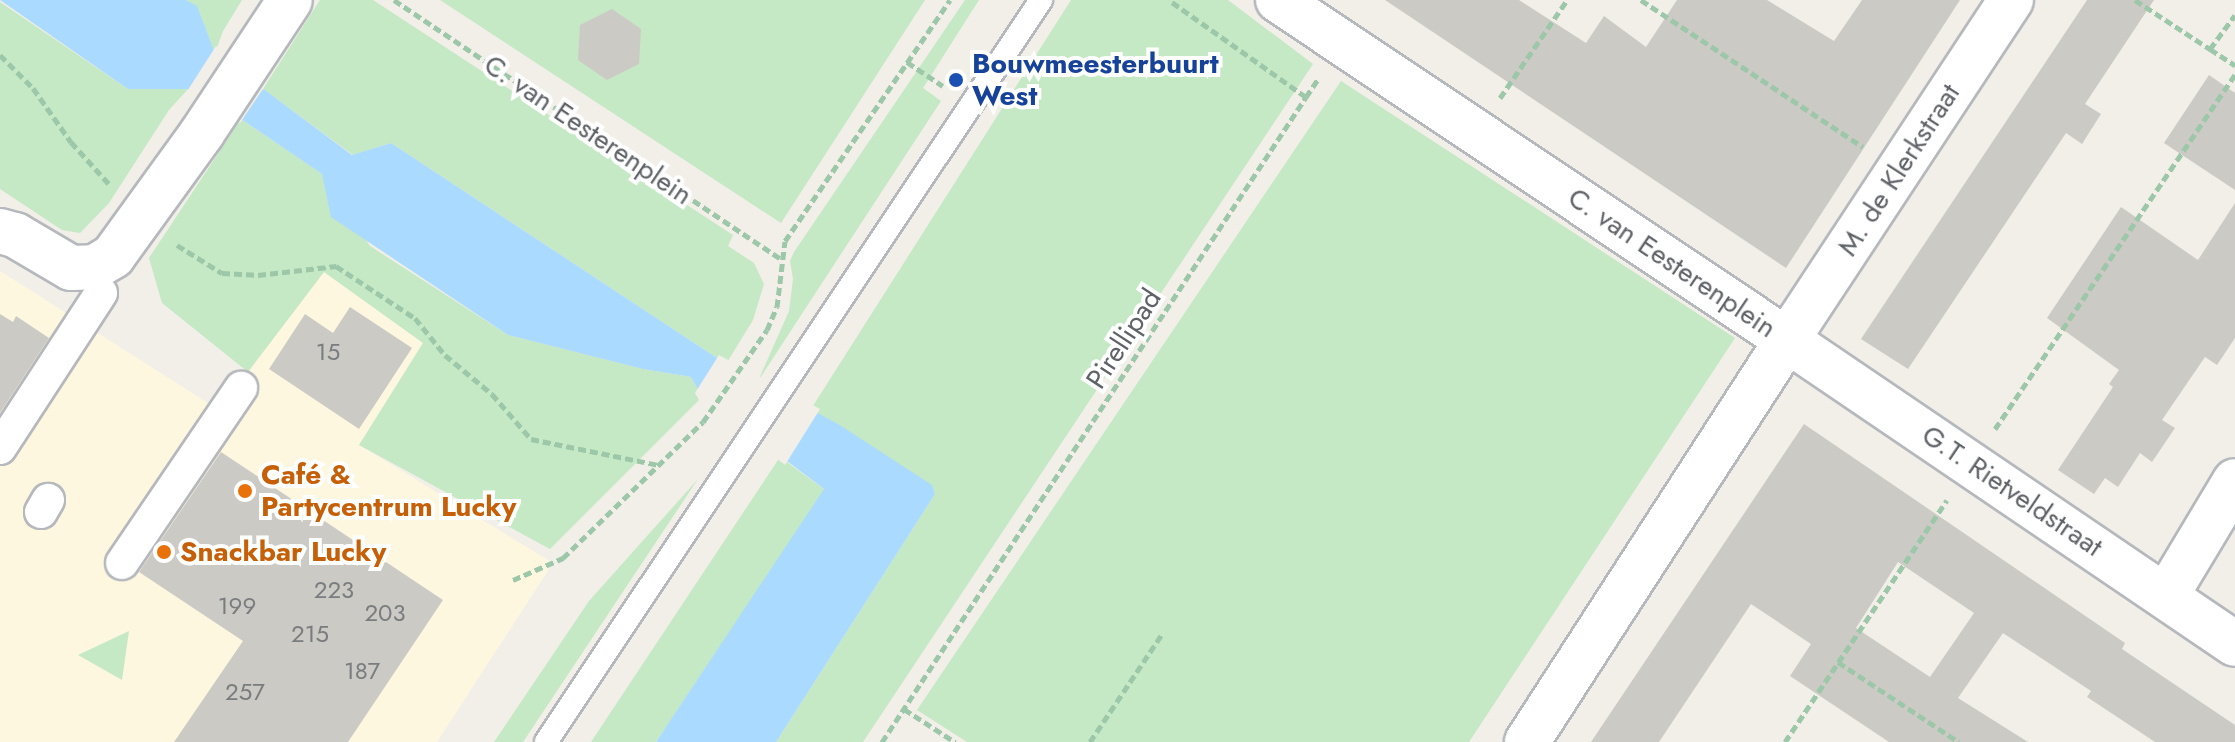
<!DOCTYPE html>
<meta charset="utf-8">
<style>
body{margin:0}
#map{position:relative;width:2235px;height:742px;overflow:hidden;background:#f1efe8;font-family:Jost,sans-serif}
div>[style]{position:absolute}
.commercial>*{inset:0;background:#fef7e0}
.green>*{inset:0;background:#c5e8c5}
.water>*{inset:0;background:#aadaff}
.pier>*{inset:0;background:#f1efe8}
.building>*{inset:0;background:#cccac5}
.path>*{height:5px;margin-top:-2.5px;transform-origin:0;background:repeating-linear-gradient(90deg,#9cc7a9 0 8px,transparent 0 12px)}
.roads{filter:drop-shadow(2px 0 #b5b8bc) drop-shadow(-2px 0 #b5b8bc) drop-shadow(0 2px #b5b8bc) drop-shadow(0 -2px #b5b8bc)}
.service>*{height:22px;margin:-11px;padding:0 11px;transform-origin:11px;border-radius:11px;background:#fff}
.pedestrian>*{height:32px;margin:-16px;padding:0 16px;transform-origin:16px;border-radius:16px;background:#fff}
.minor>*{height:44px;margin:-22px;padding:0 22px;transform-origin:22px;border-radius:22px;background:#fff}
.dots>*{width:22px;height:22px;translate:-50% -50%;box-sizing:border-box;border:4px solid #fff;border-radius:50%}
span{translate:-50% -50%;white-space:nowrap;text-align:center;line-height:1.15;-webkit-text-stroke:8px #fff;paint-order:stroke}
.number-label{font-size:24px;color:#7a7d7f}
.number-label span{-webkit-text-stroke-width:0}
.transit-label{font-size:28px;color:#164399;font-weight:700}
.left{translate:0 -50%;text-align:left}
.street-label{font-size:28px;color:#5f6368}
.food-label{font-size:28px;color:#c56008;font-weight:700}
</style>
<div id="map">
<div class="commercial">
<div style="clip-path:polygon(0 271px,219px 410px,324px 272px,423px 343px,359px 445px,553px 563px,437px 742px,0 742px)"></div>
</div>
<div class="green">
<div style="clip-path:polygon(186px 0,242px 0,223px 31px,215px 53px,197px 7px)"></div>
<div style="clip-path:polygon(320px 0,373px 0,733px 235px,728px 246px,754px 263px,764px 284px,753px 320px,726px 364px,391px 143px,353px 155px,263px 89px)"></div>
<div style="clip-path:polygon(440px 0,925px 0,781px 223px)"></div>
<div style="clip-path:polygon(965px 0,979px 0,923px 88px,941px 101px,758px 381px,789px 311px,793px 279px,790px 261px,794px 252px)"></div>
<div style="clip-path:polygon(1071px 0,1228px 0,1313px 64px,863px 742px,776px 742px,935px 494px,931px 485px,811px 409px)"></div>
<div style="clip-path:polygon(0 2px,128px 89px,188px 89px,169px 110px,109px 203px,80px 233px,62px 230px,0 189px)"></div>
<div style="clip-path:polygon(1341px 81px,1735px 338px,1469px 742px,967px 742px,917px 710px)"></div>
<div style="clip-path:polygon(241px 119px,322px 174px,370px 246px,508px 335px,643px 369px,691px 377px,702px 397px,550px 549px,359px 445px,423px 343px,324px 272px,248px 372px,162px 303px,149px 258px)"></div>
<div style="clip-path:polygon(780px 457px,825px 490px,656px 742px,591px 742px)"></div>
<div style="clip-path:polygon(698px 479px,523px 742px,494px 742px,589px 601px)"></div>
<div style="clip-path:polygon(129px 631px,122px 680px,78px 655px)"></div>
</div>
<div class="water">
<div style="clip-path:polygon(0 0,186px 0,197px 6px,215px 53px,352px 155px,391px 143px,726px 364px,838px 424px,932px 485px,935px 494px,776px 742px,656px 742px,824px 489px,702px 397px,691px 377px,643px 369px,508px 335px,331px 217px,322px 174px,241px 119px,188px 89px,128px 89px)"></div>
</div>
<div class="pier">
<div style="clip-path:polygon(216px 46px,265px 86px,240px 123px,186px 93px)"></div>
<div style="clip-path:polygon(719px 355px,820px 409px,785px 465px,699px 400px,695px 393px)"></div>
</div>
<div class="building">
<div style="clip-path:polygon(1385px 0,1519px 0,1586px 43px,1604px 16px,1646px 47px,1677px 0,1767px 0,1834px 41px,1862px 0,1960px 0,1786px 268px)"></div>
<div style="clip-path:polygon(2087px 0,2154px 0,2085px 104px,2101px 114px,2082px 144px,2066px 133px,1908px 369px,1861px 339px)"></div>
<div style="clip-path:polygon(612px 9px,641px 29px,639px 64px,607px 80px,578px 60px,580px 25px)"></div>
<div style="clip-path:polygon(2209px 75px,2235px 93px,2235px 190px,2164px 143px)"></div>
<div style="clip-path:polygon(2235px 203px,2235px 338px,2217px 365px,2205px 357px,2162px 420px,2175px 428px,2152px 462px,2140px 453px,2118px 487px,2105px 478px,2094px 494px,2058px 470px,2113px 387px,2109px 384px,2119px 370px,2047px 318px,2121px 207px,2198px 260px)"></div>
<div style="clip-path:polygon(350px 307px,412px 348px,359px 429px,269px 369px,305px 314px,333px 333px)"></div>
<div style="clip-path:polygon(0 314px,13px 322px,16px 316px,49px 338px,0 413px)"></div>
<div style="clip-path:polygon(evenodd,1804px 424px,2125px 643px,2122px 649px,2235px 725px,2235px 742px,2155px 742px,2087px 697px,2091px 691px,2003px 633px,1958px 698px,2028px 742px,1889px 742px,1790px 676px,1811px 644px,1751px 604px,1659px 742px,1591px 742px,1804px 424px,1898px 562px,1974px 613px,1930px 677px,1856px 628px,1898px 562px)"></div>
<div style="clip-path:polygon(221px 452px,443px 600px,348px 742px,174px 742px,243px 641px,139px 572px)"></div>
</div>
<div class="path">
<div style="left:394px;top:0;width:467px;rotate:33.8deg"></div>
<div style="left:1641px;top:0;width:266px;rotate:33.5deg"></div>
<div style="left:2135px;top:0;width:90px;rotate:33.2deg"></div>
<div style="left:2210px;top:49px;width:42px;rotate:-53.7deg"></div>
<div style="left:2210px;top:49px;width:30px;rotate:33deg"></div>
<div style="left:0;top:55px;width:47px;rotate:45deg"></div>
<div style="left:33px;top:88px;width:66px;rotate:54.9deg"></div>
<div style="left:71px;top:142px;width:58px;rotate:47.8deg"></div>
<div style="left:907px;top:62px;width:43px;rotate:33.7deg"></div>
<div style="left:1306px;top:97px;width:23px;rotate:-56deg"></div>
<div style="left:1500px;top:98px;width:119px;rotate:-55.6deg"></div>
<div style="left:177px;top:245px;width:53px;rotate:31.9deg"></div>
<div style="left:222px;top:273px;width:36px;rotate:3deg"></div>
<div style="left:258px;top:275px;width:79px;rotate:-6.6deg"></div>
<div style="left:336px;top:266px;width:95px;rotate:33.4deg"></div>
<div style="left:415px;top:318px;width:48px;rotate:51deg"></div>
<div style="left:445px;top:355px;width:61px;rotate:39.7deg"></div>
<div style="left:492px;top:394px;width:60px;rotate:49.1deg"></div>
<div style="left:531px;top:439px;width:131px;rotate:11.5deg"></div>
<div style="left:1995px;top:429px;width:428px;rotate:-55.9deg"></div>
<div style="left:513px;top:580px;width:55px;rotate:-23.7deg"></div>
<div style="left:563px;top:558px;width:195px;rotate:-44.2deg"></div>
<div style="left:703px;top:422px;width:112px;rotate:-55.2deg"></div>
<div style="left:767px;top:330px;width:25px;rotate:-67deg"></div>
<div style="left:777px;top:307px;width:66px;rotate:-83.1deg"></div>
<div style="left:785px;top:241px;width:292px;rotate:-55.6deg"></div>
<div style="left:1838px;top:662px;width:145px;rotate:33.5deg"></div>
<div style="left:904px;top:709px;width:61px;rotate:32.9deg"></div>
<div style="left:882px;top:742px;width:772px;rotate:-56.68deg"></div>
<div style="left:1306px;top:97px;width:168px;rotate:-144.7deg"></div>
<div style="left:1090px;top:742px;width:130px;rotate:-56.3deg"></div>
<div style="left:1785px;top:742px;width:291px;rotate:-56.2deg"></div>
</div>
<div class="roads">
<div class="service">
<div style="left:546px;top:742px;width:892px;rotate:-56.29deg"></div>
</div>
<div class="pedestrian">
<div style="left:0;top:448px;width:185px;rotate:-56.9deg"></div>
<div style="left:41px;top:512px;width:14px;rotate:-60deg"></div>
<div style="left:122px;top:563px;width:212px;rotate:-55.8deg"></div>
</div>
<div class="minor">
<div style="left:1278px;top:0;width:612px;rotate:33.74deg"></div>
<div style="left:1787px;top:340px;width:479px;rotate:122.9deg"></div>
<div style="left:2011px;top:0;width:407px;rotate:123.4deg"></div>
<div style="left:1787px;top:340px;width:541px;rotate:34.16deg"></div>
<div style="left:0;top:231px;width:16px;rotate:15deg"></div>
<div style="left:15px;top:235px;width:65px;rotate:30.5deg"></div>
<div style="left:71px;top:268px;width:24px;rotate:-2deg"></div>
<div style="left:95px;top:267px;width:21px;rotate:-31deg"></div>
<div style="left:113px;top:256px;width:152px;rotate:-54.1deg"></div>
<div style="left:202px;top:133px;width:159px;rotate:-56.5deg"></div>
<div style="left:2166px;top:596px;width:134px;rotate:-59deg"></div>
</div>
</div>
<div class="dots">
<div style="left:956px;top:80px;background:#1a4fb4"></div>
<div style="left:245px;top:491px;background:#e8710a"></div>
<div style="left:164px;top:552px;background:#e8710a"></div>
</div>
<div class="number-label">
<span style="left:328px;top:352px">15</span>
<span style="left:334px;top:590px">223</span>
<span style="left:237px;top:606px">199</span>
<span style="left:385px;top:613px">203</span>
<span style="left:310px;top:634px">215</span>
<span style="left:362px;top:671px">187</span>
<span style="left:245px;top:692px">257</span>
</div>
<div class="transit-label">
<span class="left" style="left:972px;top:80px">Bouwmeesterbuurt<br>West</span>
</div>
<div class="street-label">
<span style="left:588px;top:130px;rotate:34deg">C. van Eesterenplein</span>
<span style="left:1899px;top:170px;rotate:-57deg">M. de Klerkstraat</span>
<span style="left:1672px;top:263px;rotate:34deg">C. van Eesterenplein</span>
<span style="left:1124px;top:339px;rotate:-57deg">Pirellipad</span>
<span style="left:2012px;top:491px;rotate:34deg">G.T. Rietveldstraat</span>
</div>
<div class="food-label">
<span class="left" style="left:261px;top:491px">Café &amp;<br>Partycentrum Lucky</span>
<span class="left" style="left:180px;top:552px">Snackbar Lucky</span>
</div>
</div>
